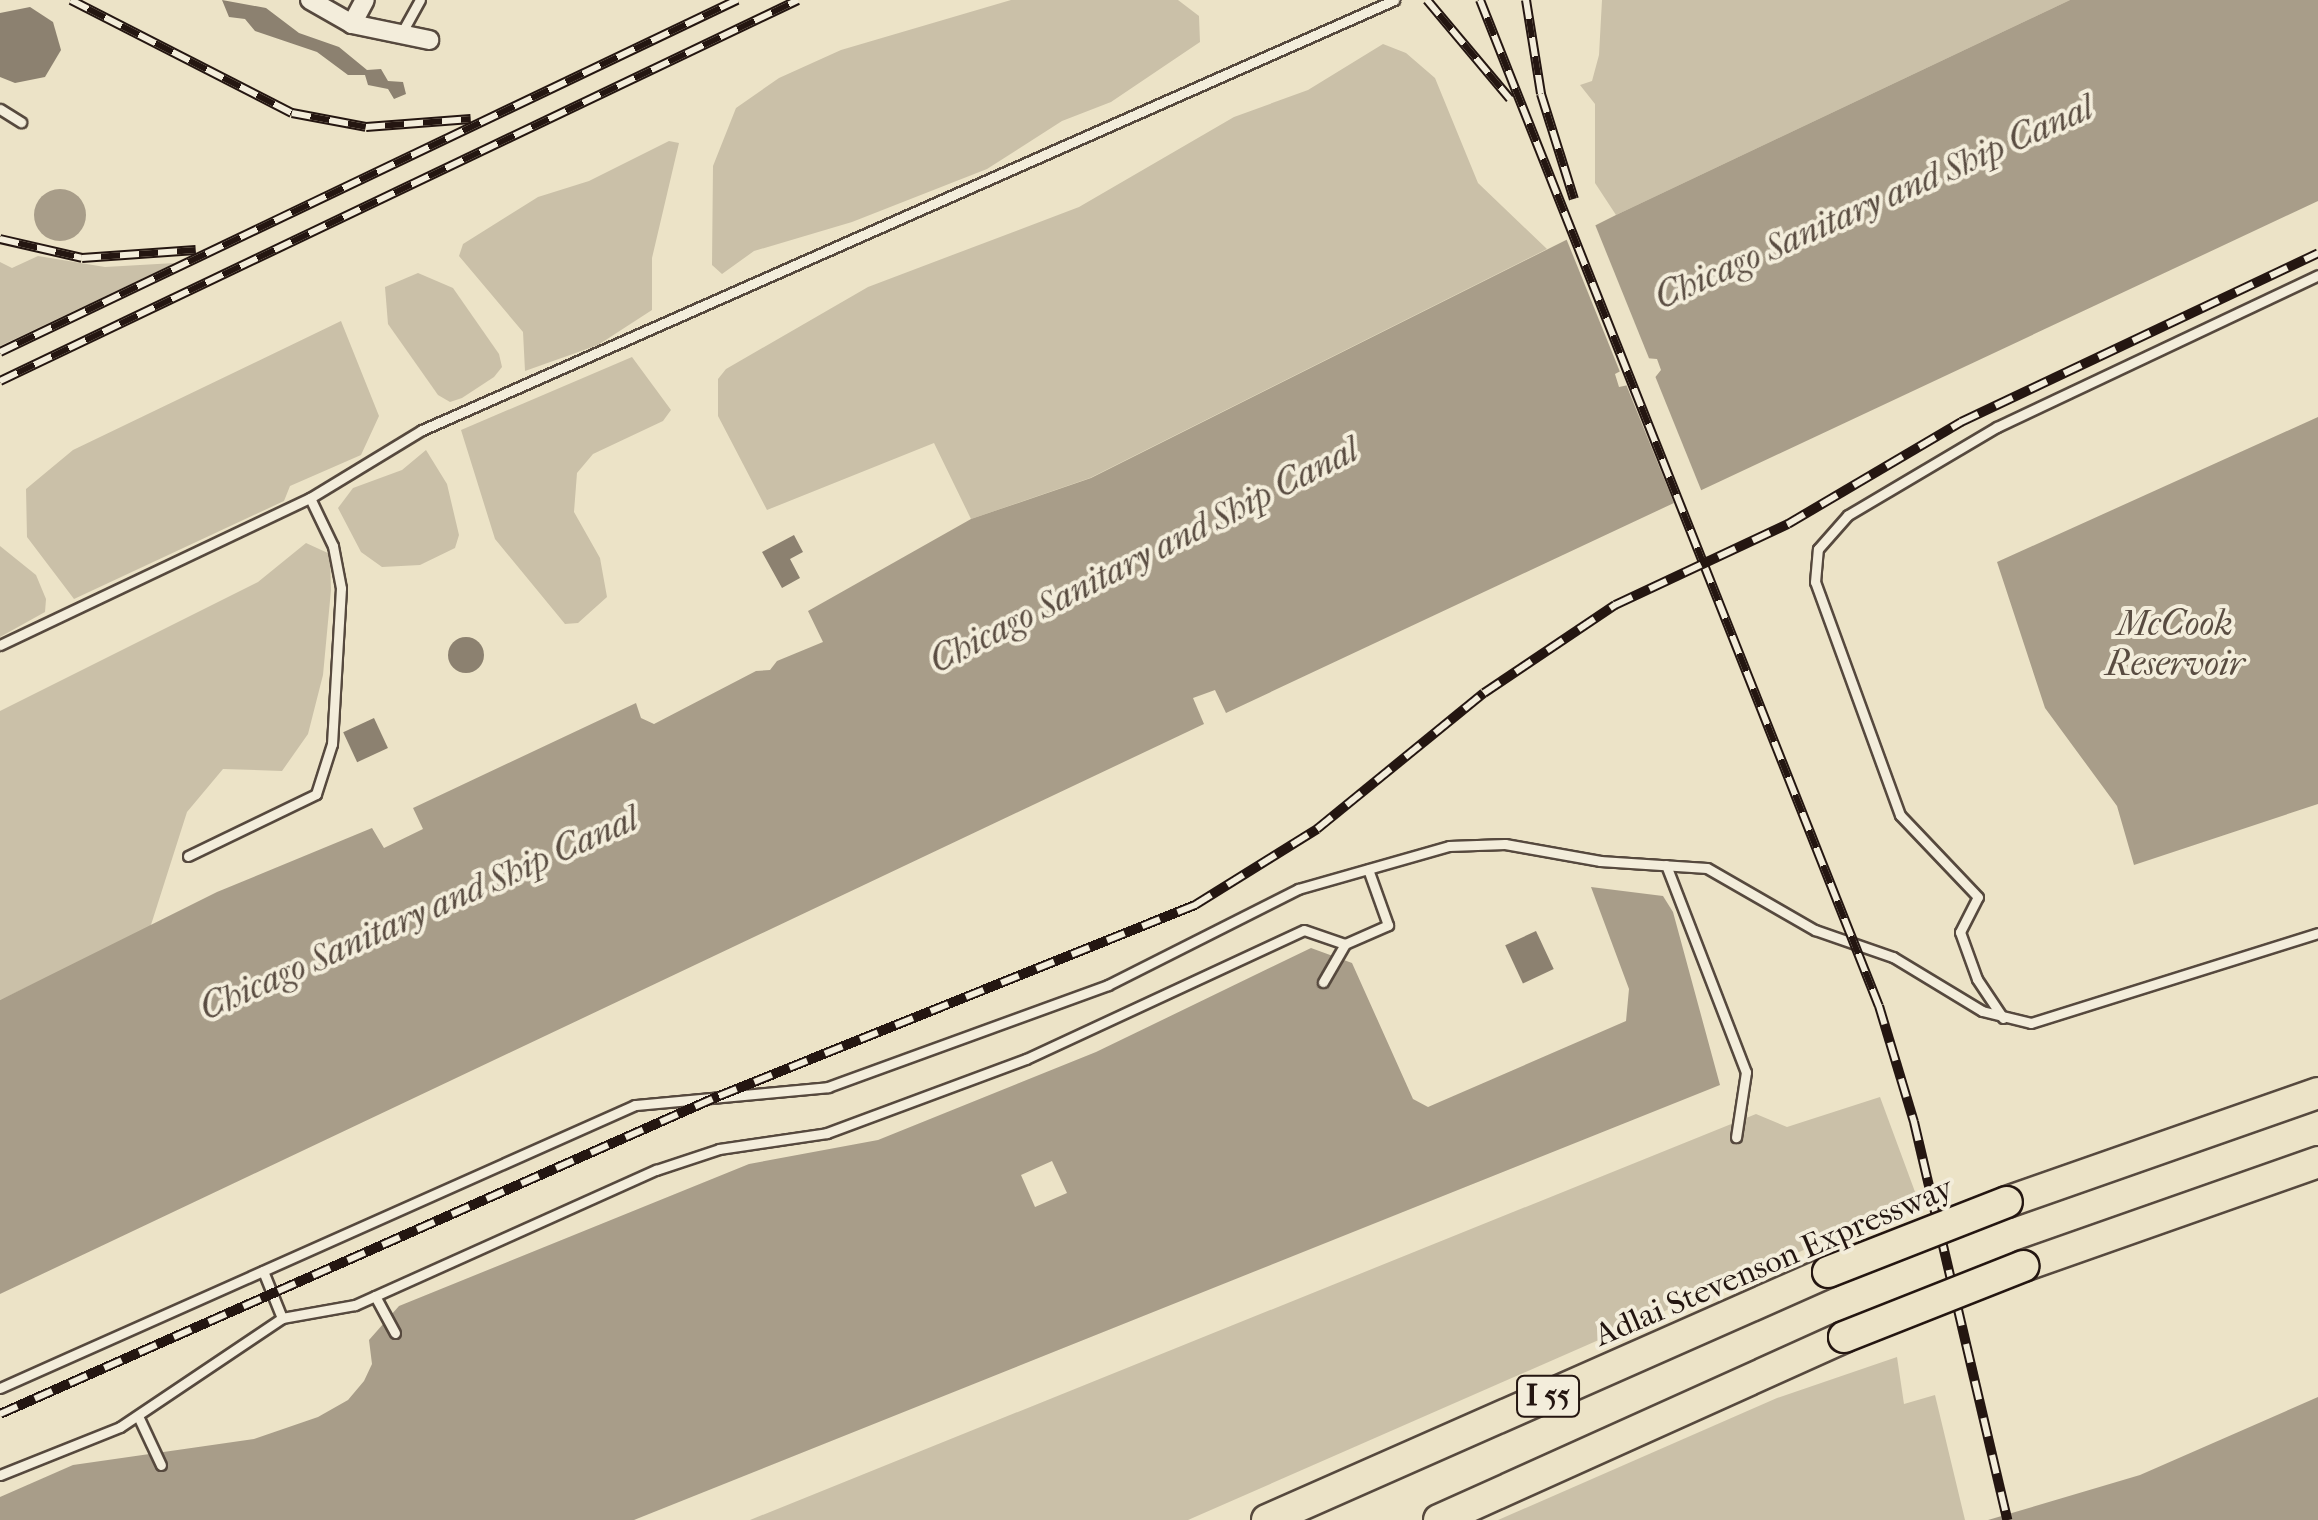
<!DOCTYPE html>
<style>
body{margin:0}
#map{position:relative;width:2318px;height:1520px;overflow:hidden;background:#ece3c7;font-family:"IM FELL French Canon",serif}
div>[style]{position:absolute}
.green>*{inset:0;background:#cac0a8}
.water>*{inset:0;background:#a89d89}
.round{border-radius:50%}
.pier>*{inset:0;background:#ece3c7;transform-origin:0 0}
.building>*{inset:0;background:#8c8170;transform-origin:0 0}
.roads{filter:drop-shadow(2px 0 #56493e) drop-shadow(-2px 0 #56493e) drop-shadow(0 2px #56493e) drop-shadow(0 -2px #56493e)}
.service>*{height:9px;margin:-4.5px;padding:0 4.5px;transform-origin:4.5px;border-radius:4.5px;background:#f3eddb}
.minor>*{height:18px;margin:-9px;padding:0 9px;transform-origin:9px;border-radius:9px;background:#f3eddb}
.motorway>*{height:30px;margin:-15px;padding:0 15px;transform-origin:15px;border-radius:15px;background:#ece3c7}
.rail>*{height:10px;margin-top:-5px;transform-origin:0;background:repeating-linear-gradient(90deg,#f3eddb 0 19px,#241611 0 38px);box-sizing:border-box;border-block:2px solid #241611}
.bridges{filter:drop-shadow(2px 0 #241611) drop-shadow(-2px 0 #241611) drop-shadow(0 2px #241611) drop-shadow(0 -2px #241611)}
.motorway-bridge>*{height:30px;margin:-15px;padding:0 15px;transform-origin:15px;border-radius:15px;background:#ece3c7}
span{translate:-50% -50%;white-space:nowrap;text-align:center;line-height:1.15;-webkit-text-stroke:8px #f3eddb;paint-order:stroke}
.shield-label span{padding:2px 8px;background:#f3eddb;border:2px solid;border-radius:8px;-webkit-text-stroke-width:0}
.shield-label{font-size:30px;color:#241611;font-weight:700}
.street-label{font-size:32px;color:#241611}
.water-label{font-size:35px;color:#594c41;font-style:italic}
</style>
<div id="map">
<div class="green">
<div style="clip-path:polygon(1011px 0,1178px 0,1199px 16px,1200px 42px,1111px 102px,1062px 121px,987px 169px,852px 222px,754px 251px,722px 274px,712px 265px,713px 166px,736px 108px,779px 78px,841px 50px)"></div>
<div style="clip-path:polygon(1602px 0,2070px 0,1616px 215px,1595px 183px,1595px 104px,1580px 85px,1592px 81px,1599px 55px)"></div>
<div style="clip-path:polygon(1383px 44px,1406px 53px,1435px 78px,1478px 183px,1547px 249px,1090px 478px,971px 519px,934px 443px,767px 510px,718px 416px,718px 379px,726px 369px,868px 287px,1079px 207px,1234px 117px,1308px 90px)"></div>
<div style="clip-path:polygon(669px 141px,679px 143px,652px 258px,652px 310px,598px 345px,525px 371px,523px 332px,459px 256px,463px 244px,538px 197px,589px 181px)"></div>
<div style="clip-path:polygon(38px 256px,105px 267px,175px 263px,0 346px,0 262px,12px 268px)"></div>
<div style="clip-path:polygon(418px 273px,453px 288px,499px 354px,502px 367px,494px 377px,462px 398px,450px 402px,438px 395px,388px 324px,385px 287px)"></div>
<div style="clip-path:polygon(341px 321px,379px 416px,361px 455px,290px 486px,284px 501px,74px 599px,27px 537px,26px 489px,73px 450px)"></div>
<div style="clip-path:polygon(632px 357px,671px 410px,663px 421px,593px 454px,577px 473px,574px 512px,600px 558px,607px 597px,578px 623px,565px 624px,495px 539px,461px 430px)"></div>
<div style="clip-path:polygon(426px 450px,447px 484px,459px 535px,455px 548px,420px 565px,382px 567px,361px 552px,338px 508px,353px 488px,402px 470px)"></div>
<div style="clip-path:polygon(306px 543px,330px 554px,331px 590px,323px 675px,308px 734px,282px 771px,223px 769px,187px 812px,150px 928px,0 1000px,0 711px,258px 582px)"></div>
<div style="clip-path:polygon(0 546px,36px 575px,46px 599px,45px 612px,0 637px)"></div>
<div style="clip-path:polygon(1880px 1097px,1918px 1200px,1188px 1520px,750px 1520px,1756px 1114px,1787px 1127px)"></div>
<div style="clip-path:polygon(1897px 1357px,1904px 1404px,1935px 1395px,1965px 1520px,1498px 1520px,1777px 1398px)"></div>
</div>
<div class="water">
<div style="clip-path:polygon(evenodd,2070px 0,2318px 0,2318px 201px,1226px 713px,1215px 690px,1193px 698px,1204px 724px,0 1294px,0 1000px,217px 892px,372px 828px,384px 848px,423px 829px,413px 808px,636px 703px,641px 718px,654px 724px,756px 671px,770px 670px,777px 661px,823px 642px,808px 611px,971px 519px,1091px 478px,1616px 215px,2070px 0,1645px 358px,1657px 359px,1661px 370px,1653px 380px,1619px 387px,1615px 374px,1645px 358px)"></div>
<div class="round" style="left:34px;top:189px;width:52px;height:52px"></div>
<div style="clip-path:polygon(2318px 417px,2318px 804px,2134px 865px,2117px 806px,2045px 708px,1997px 562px)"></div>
<div style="clip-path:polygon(evenodd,1591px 887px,1663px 896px,1673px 912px,1720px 1085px,634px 1520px,0 1520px,0 1497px,73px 1465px,254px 1439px,318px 1417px,348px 1400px,364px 1381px,372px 1364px,369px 1340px,399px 1306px,749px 1164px,878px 1140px,1096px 1052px,1311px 948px,1352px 963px,1413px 1099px,1428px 1107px,1626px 1021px,1629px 989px,1591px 887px,1052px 1161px,1067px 1193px,1035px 1207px,1021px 1175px,1052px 1161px)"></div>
<div style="clip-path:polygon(2318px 1397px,2318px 1520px,1988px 1520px,2140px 1475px)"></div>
</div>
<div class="pier">
<div style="left:1594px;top:222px;width:152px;height:32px;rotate:68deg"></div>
<div style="left:1653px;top:371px;width:133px;height:30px;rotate:68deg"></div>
</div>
<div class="building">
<div style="clip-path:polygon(222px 0,266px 8px,299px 33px,339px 47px,367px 70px,381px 69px,388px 81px,403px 82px,406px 94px,394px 99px,388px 89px,368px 85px,365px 75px,348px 75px,317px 52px,255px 31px,245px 19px,229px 17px)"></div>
<div style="clip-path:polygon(30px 7px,53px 22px,61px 50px,45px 77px,15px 83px,0 77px,0 13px)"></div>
<div style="clip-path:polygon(794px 535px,803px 552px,790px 559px,800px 578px,782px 588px,762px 552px)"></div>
<div class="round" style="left:448px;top:637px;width:36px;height:36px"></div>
<div style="left:374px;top:718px;width:33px;height:34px;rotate:65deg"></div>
<div style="left:1536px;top:931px;width:42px;height:34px;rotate:65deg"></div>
</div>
<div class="roads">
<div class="service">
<div style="left:401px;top:34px;width:39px;rotate:-61deg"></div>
<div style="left:0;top:109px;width:25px;rotate:32deg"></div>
<div style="left:0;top:645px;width:343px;rotate:-25.4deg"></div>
<div style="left:310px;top:498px;width:131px;rotate:-31.3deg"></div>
<div style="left:422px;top:430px;width:1063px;rotate:-23.86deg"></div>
<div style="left:188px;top:856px;width:142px;rotate:-25.8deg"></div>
<div style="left:316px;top:794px;width:52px;rotate:-72.3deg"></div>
<div style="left:332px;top:744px;width:156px;rotate:-86.7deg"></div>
<div style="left:341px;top:588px;width:43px;rotate:-100.8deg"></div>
<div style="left:333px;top:546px;width:53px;rotate:-115.6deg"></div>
<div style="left:1666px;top:865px;width:222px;rotate:68.9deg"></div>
<div style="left:1746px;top:1072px;width:66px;rotate:98.7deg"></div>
<div style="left:1323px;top:982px;width:44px;rotate:-59.9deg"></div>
<div style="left:2003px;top:1018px;width:47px;rotate:-123.7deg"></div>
<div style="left:1977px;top:979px;width:50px;rotate:-109.9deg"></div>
<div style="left:1960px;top:932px;width:39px;rotate:-63deg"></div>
<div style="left:1978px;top:897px;width:113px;rotate:-133.6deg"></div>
<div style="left:1900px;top:815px;width:248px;rotate:-110deg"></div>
<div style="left:1815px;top:582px;width:33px;rotate:-85deg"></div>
<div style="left:1818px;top:549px;width:45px;rotate:-48.6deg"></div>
<div style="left:1848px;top:515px;width:173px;rotate:-30.6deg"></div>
<div style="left:1997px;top:427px;width:355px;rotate:-25.3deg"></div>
<div style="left:263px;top:1271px;width:51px;rotate:68deg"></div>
<div style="left:375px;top:1296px;width:42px;rotate:61.6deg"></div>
<div style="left:0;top:1388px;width:695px;rotate:-24.02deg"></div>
<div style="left:635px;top:1105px;width:194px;rotate:-5.3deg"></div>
<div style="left:828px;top:1087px;width:298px;rotate:-20deg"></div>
<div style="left:1108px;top:985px;width:213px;rotate:-26.8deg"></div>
<div style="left:1298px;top:889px;width:157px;rotate:-15.9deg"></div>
<div style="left:1449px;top:846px;width:56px;rotate:-2deg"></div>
<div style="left:1505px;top:844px;width:97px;rotate:10.1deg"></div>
<div style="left:1600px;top:861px;width:107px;rotate:3.7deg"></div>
<div style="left:1707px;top:868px;width:125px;rotate:29.9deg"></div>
<div style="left:1815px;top:930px;width:83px;rotate:19.1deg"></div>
<div style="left:1893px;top:957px;width:104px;rotate:31.2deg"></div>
<div style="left:1982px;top:1011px;width:50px;rotate:13.8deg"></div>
<div style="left:2031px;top:1023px;width:301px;rotate:-17.4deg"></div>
<div style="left:138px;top:1416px;width:54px;rotate:64.9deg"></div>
<div style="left:0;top:1475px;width:129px;rotate:-21.8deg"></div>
<div style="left:120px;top:1427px;width:195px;rotate:-33.9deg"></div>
<div style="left:282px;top:1318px;width:74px;rotate:-10.1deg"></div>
<div style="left:355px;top:1305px;width:330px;rotate:-24.2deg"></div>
<div style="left:656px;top:1170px;width:66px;rotate:-18.4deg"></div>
<div style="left:719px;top:1149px;width:109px;rotate:-8.4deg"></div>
<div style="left:827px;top:1133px;width:212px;rotate:-20.4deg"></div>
<div style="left:1026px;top:1059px;width:306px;rotate:-24.9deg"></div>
<div style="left:1304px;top:930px;width:43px;rotate:18.9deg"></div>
<div style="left:1345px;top:944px;width:47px;rotate:-23.8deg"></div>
<div style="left:1388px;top:925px;width:59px;rotate:-109.7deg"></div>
</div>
<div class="minor">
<div style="left:310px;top:0;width:48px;rotate:29.7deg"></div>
<div style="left:352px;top:24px;width:79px;rotate:11.7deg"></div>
<div style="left:352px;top:24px;width:27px;rotate:-62deg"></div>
</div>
<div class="motorway">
<div style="left:2007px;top:1202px;width:330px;rotate:-19.3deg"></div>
<div style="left:2023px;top:1266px;width:313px;rotate:-19.4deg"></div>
<div style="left:1267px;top:1520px;width:613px;rotate:-23.85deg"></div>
<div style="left:1439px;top:1520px;width:444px;rotate:-24.3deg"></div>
</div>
</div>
<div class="rail">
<div style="left:71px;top:0;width:248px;rotate:27.1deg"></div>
<div style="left:292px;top:113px;width:75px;rotate:10.7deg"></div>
<div style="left:366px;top:127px;width:105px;rotate:-4.4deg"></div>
<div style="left:1427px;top:0;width:129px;rotate:50deg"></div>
<div style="left:1480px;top:0;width:1082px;rotate:68.37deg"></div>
<div style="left:1879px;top:1006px;width:121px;rotate:73.2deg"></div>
<div style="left:1914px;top:1122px;width:409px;rotate:76.8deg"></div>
<div style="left:1526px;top:0;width:95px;rotate:80.9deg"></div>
<div style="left:1541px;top:94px;width:110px;rotate:72.6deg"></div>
<div style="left:0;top:239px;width:84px;rotate:13deg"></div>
<div style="left:82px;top:258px;width:114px;rotate:-4deg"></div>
<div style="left:0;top:352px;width:817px;rotate:-25.53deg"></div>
<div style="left:0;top:381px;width:884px;rotate:-25.52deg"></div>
<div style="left:0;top:1414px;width:786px;rotate:-23.86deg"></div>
<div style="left:719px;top:1096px;width:513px;rotate:-21.86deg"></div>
<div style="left:1195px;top:905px;width:144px;rotate:-31.9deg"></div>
<div style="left:1317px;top:829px;width:215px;rotate:-39.2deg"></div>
<div style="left:1484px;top:693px;width:158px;rotate:-33.9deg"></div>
<div style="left:1615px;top:605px;width:191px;rotate:-25.1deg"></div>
<div style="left:1788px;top:524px;width:201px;rotate:-30.5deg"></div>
<div style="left:1961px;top:422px;width:395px;rotate:-25.3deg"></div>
</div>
<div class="bridges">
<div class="motorway-bridge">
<div style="left:1828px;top:1272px;width:192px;rotate:-21.4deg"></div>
<div style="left:1844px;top:1337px;width:193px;rotate:-21.6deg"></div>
</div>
</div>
<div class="shield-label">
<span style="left:1548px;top:1396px">I 55</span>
</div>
<div class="street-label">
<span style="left:1774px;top:1262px;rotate:-23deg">Adlai Stevenson Expressway</span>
</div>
<div class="water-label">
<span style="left:1874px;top:203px;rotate:-24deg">Chicago Sanitary and Ship Canal</span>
<span style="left:1144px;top:556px;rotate:-27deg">Chicago Sanitary and Ship Canal</span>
<span style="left:2175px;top:644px">McCook<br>Reservoir</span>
<span style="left:419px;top:914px;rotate:-24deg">Chicago Sanitary and Ship Canal</span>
</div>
</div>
